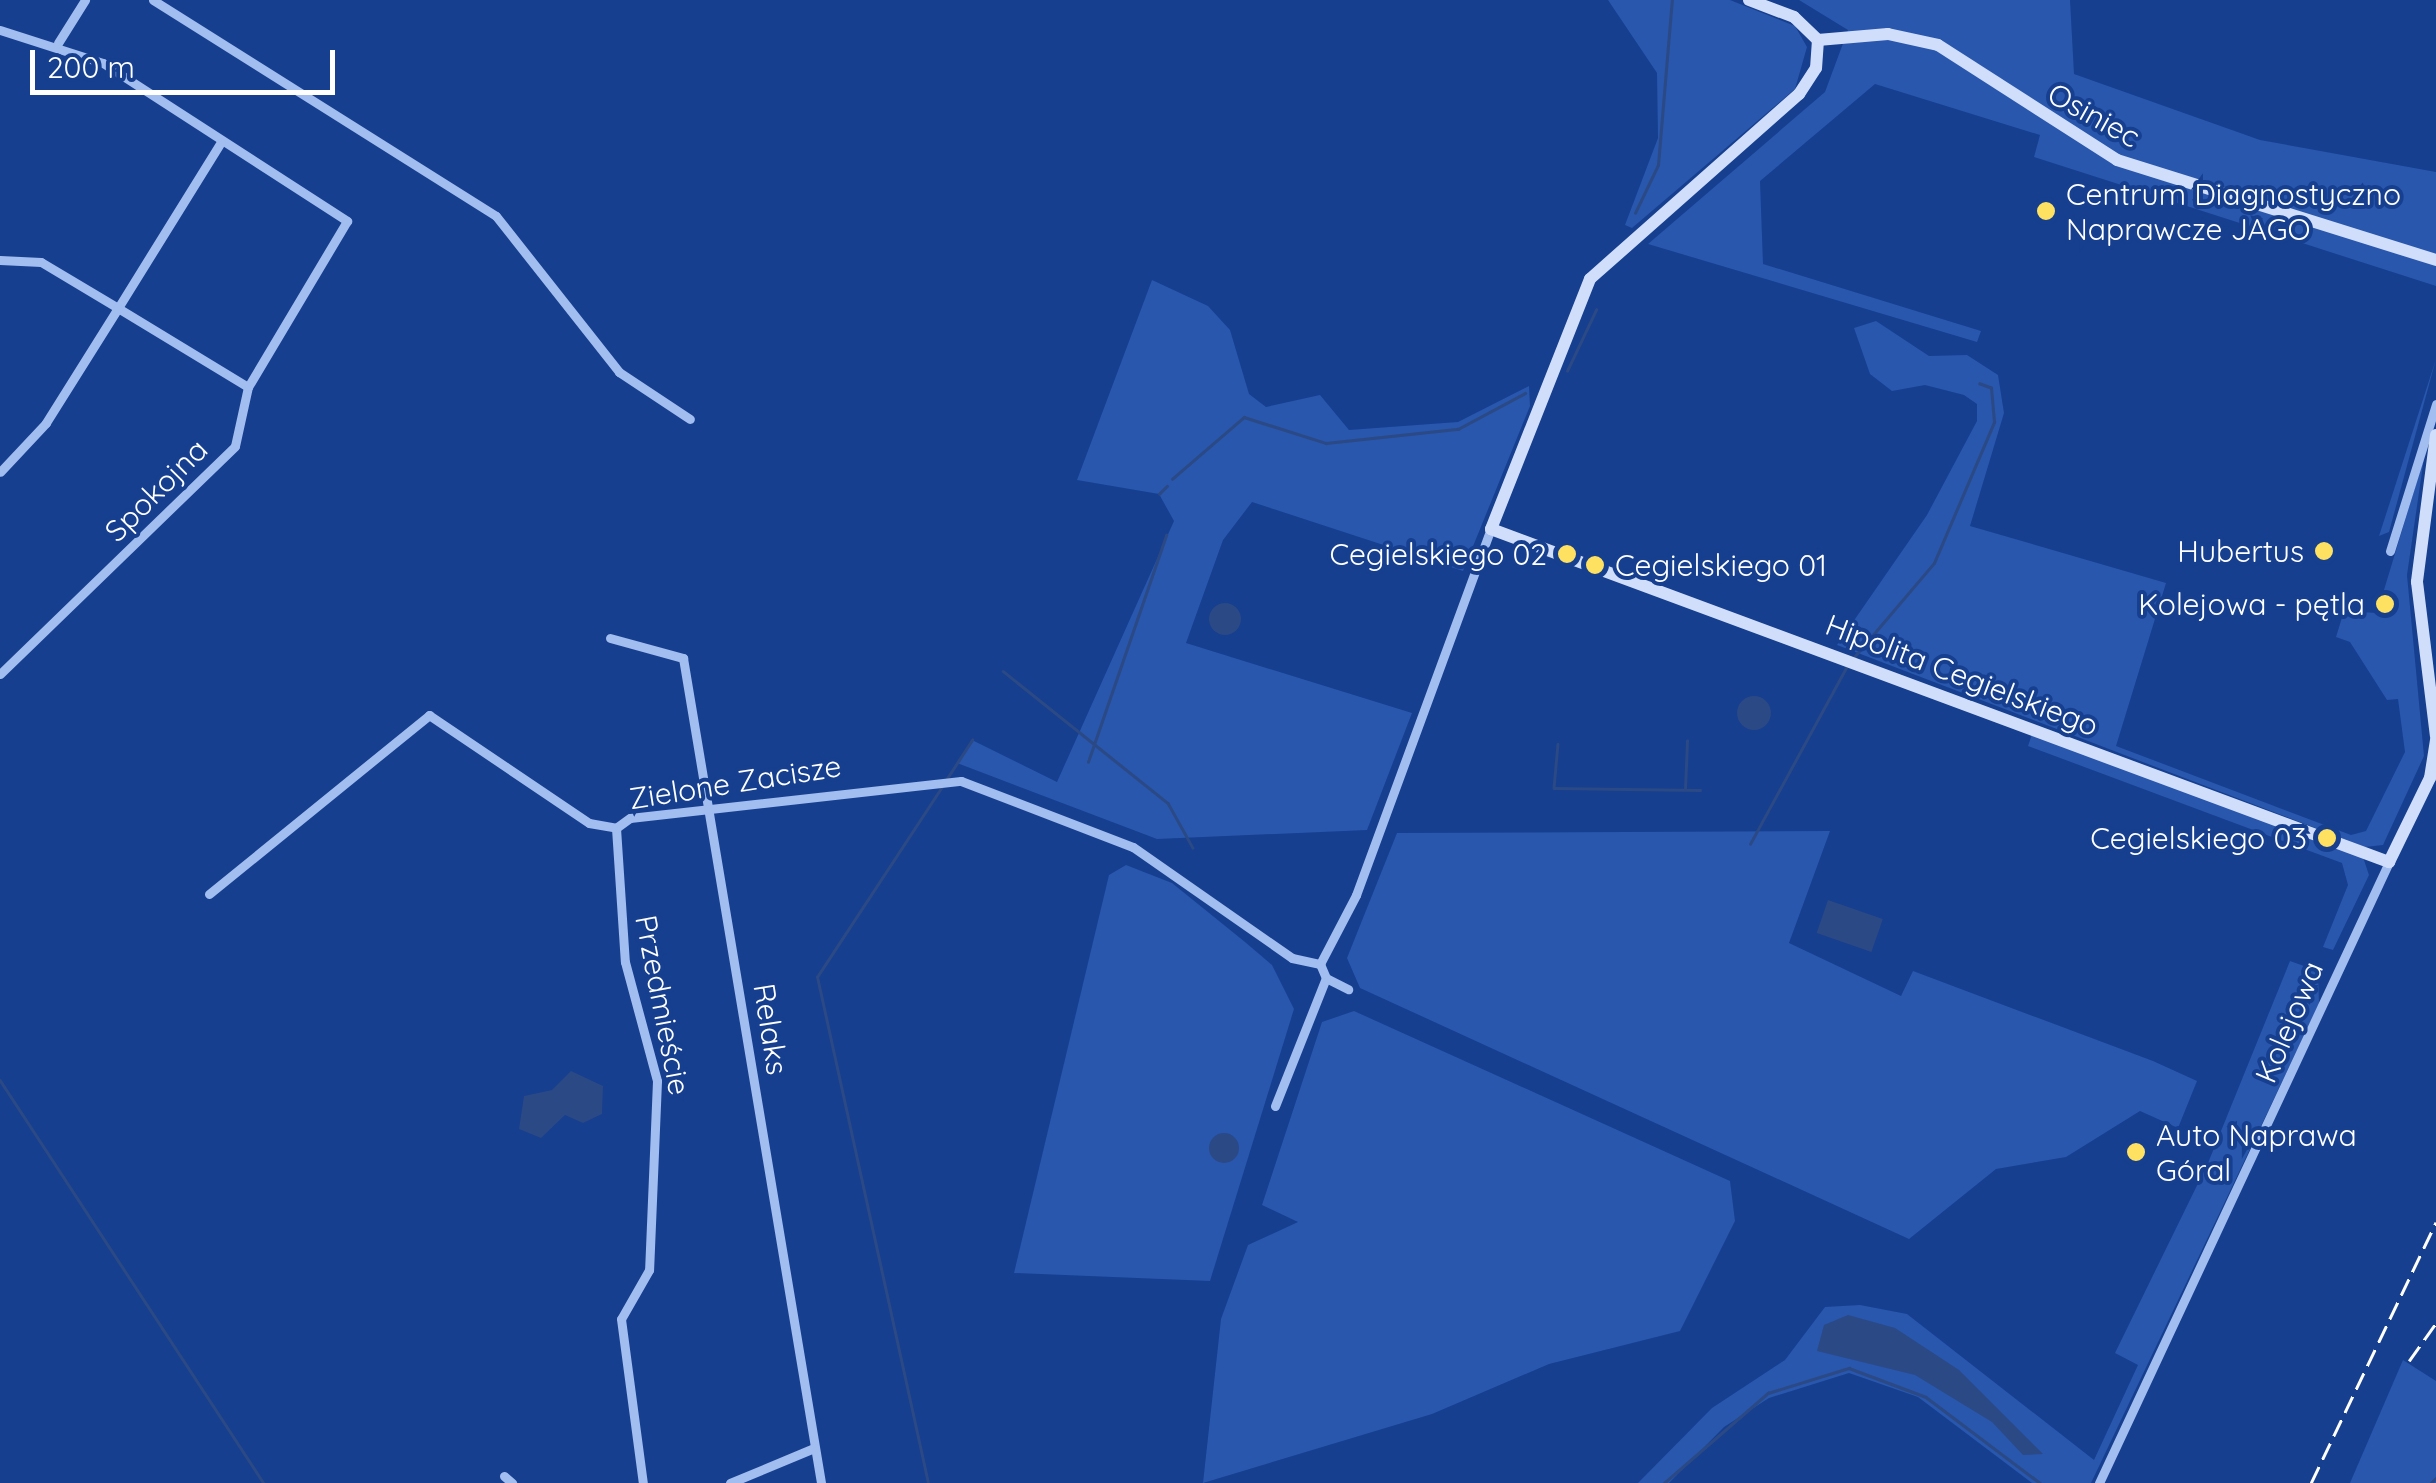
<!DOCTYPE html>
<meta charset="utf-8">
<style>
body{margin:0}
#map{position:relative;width:2436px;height:1483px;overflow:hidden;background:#163f8f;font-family:Quicksand,sans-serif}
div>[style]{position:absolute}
.green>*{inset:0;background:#2857ad}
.water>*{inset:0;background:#2b4985;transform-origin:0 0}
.round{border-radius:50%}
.stream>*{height:2.5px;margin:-1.25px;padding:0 1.25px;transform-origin:1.25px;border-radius:1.25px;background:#2b4985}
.street>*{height:9px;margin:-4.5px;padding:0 4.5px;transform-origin:4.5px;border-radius:4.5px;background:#a2bdf0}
.secondary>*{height:12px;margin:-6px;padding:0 6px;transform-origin:6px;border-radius:6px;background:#d0defb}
.rail>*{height:2.5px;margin-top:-1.25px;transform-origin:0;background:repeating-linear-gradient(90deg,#fff 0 18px,transparent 0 26px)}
.dots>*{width:28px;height:28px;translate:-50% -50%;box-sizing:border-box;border:5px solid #163f8f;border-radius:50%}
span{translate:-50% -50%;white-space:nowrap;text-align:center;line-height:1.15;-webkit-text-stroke:8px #163f8f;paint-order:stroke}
.street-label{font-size:30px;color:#fff}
.poi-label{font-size:30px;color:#fff}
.left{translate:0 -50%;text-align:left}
.right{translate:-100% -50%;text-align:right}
.scale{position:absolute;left:30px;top:50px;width:305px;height:45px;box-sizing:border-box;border:5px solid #fff;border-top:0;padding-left:12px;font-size:30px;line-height:35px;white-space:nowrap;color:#fff;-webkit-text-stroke:8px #163f8f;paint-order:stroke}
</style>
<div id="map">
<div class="green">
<div style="clip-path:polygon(1608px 0,1730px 0,1795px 26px,1807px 47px,1795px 89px,1632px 228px,1625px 225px,1658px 138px,1657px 73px)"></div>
<div style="clip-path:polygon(1799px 0,2070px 0,2074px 74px,2260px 140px,2436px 172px,2436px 286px,2034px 157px,2040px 135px,1875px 84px,1760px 181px,1763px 264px,1981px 331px,1977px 342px,1648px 244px,1825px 92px,1848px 30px)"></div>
<div style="clip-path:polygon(1152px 280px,1208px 306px,1230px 330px,1249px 394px,1266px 407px,1320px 395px,1349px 430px,1458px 422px,1529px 386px,1530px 406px,1463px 571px,1252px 502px,1223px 540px,1186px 643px,1412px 713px,1367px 830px,1157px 839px,957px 763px,972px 740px,1057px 782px,1174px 521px,1159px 494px,1077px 480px)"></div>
<div style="clip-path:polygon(1876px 321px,1929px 356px,1967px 355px,1998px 375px,2004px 413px,1970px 526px,2166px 583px,2116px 746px,2351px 835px,2366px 831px,2405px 752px,2398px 699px,2387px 700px,2350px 642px,2336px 637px,2344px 611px,2377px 613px,2424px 458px,2407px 575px,2424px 756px,2383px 845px,2365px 847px,1837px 645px,1927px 515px,1977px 421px,1977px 404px,1964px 395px,1925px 385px,1892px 391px,1870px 374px,1854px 328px)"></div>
<div style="clip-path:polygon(2436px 359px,2389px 532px,2379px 536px)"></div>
<div style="clip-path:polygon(2032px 734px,2363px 857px,2369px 875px,2333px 950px,2323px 947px,2348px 885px,2342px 863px,2028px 746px)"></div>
<div style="clip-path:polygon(1830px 831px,1789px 943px,1901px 996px,1913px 971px,2153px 1061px,2197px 1081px,2178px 1128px,2140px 1111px,2066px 1157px,1996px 1169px,1909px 1239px,1360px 988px,1347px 958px,1397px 833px)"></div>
<div style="clip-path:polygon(1126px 865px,1172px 883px,1245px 942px,1272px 965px,1294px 1009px,1210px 1281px,1014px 1273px,1109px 875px)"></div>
<div style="clip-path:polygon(2290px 961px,2318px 971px,2319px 1004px,2091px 1483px,2032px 1483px,1918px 1397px,1849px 1373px,1769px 1398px,1724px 1427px,1669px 1483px,1638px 1483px,1712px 1408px,1785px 1360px,1825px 1307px,1860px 1305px,1907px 1314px,2094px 1460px,2138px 1365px,2115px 1353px,2208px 1163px)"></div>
<div style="clip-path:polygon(1354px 1011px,1730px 1181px,1735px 1221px,1680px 1331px,1549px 1364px,1432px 1414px,1203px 1483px,1221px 1319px,1248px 1245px,1298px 1222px,1262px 1205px,1322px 1022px)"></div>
<div style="clip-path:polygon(2403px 1360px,2436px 1381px,2436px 1483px,2350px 1483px)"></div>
</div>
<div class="water">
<div class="round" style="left:1209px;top:603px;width:32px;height:32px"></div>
<div class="round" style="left:1737px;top:696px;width:34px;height:34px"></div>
<div style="left:1828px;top:900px;width:58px;height:35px;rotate:19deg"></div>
<div style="clip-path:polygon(571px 1071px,603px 1086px,602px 1114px,583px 1123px,565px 1115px,541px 1138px,519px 1129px,524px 1096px,552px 1090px)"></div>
<div class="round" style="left:1209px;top:1133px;width:30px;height:30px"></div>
<div style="clip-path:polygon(1848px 1315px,1895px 1328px,1959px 1370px,2043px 1454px,2023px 1455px,1992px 1422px,1915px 1375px,1817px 1351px,1824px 1325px)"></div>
</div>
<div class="stream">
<div style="left:1635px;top:213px;width:53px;rotate:-64.4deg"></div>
<div style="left:1658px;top:165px;width:166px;rotate:-85.2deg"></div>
<div style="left:1567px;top:371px;width:68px;rotate:-64.6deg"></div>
<div style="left:1172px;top:479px;width:95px;rotate:-40.7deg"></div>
<div style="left:1244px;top:417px;width:86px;rotate:17.6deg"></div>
<div style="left:1326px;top:443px;width:133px;rotate:-6.1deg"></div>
<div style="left:1458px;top:429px;width:76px;rotate:-28.2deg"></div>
<div style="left:1159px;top:494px;width:11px;rotate:-45deg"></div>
<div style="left:1854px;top:657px;width:123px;rotate:-49.6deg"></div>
<div style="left:1934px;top:563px;width:153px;rotate:-66.9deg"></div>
<div style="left:1994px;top:422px;width:34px;rotate:-95deg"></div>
<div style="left:1991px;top:388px;width:12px;rotate:-160deg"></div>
<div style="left:1003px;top:671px;width:211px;rotate:38.7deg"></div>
<div style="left:1168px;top:803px;width:51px;rotate:60.9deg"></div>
<div style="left:1558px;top:744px;width:44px;rotate:95.2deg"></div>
<div style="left:1554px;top:788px;width:146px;rotate:0.8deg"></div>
<div style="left:1088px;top:762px;width:240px;rotate:-71deg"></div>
<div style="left:946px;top:780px;width:48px;rotate:-57deg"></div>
<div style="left:1685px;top:789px;width:48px;rotate:-87.6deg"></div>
<div style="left:1750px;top:844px;width:200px;rotate:-61.4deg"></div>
<div style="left:0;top:1080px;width:482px;rotate:56.8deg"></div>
<div style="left:928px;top:1483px;width:518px;rotate:-102.37deg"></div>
<div style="left:817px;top:977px;width:227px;rotate:-56.7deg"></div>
<div style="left:1664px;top:1483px;width:138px;rotate:-40.9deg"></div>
<div style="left:1768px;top:1393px;width:85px;rotate:-17.2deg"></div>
<div style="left:1849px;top:1368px;width:82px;rotate:20.6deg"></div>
<div style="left:1926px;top:1397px;width:143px;rotate:37deg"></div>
<div style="left:2431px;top:1483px;width:7px;rotate:-45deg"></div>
</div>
<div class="street">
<div style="left:153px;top:0;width:405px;rotate:32.2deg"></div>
<div style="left:496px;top:216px;width:199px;rotate:51.7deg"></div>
<div style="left:619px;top:372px;width:85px;rotate:33.5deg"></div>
<div style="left:0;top:30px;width:108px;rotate:17.8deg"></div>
<div style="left:103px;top:63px;width:291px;rotate:32.9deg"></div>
<div style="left:347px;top:221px;width:193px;rotate:120.8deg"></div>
<div style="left:58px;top:43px;width:51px;rotate:-57.9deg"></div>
<div style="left:0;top:260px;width:41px;rotate:2.8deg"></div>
<div style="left:41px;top:262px;width:90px;rotate:30.9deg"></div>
<div style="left:118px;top:308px;width:136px;rotate:122.1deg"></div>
<div style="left:46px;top:423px;width:67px;rotate:133.2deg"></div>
<div style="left:2390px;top:551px;width:154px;rotate:-72.6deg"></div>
<div style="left:610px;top:638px;width:76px;rotate:15.3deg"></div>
<div style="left:683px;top:658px;width:836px;rotate:80.5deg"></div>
<div style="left:0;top:674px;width:327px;rotate:-44.1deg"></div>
<div style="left:235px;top:446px;width:60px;rotate:-77.6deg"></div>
<div style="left:248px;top:387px;width:152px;rotate:-148.7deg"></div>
<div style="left:118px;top:308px;width:195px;rotate:-58.2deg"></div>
<div style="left:616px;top:828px;width:134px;rotate:86.2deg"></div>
<div style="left:625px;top:962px;width:123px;rotate:74.9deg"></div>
<div style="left:657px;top:1081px;width:189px;rotate:92.4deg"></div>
<div style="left:649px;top:1270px;width:56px;rotate:119.7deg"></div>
<div style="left:621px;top:1319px;width:165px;rotate:82.4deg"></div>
<div style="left:209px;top:894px;width:284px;rotate:-39.1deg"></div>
<div style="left:429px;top:715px;width:193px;rotate:34deg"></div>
<div style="left:589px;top:823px;width:27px;rotate:10deg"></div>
<div style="left:616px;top:828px;width:17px;rotate:-36deg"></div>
<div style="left:630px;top:818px;width:333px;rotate:-6.4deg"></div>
<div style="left:961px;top:781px;width:184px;rotate:21deg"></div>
<div style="left:1133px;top:847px;width:194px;rotate:34.9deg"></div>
<div style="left:1292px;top:958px;width:29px;rotate:12deg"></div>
<div style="left:1320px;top:964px;width:78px;rotate:-62.4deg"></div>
<div style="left:1356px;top:895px;width:390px;rotate:-69.8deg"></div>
<div style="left:1326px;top:978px;width:25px;rotate:27deg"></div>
<div style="left:1275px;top:1106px;width:138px;rotate:-68.3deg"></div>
<div style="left:1326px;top:978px;width:15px;rotate:-113deg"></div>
<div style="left:504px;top:1476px;width:11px;rotate:41deg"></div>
<div style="left:730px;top:1483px;width:91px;rotate:-22.6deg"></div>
<div style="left:2099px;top:1483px;width:685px;rotate:-64.97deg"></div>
</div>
<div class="secondary">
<div style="left:1749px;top:0;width:48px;rotate:20.7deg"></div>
<div style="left:1794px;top:17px;width:33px;rotate:44deg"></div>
<div style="left:1818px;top:40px;width:70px;rotate:-4.9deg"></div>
<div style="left:1888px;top:34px;width:51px;rotate:12.4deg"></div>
<div style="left:1938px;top:45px;width:213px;rotate:32.7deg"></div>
<div style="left:2117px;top:160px;width:334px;rotate:17.4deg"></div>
<div style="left:1818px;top:40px;width:28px;rotate:94deg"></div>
<div style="left:1816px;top:68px;width:31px;rotate:123deg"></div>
<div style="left:1799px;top:94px;width:279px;rotate:138.5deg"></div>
<div style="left:1590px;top:279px;width:269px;rotate:111.6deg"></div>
<div style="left:1491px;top:529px;width:958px;rotate:20.35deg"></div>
<div style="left:2389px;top:862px;width:93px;rotate:-64deg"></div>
<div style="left:2430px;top:778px;width:39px;rotate:-81deg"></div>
<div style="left:2436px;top:435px;width:148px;rotate:97.4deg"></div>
<div style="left:2417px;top:582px;width:155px;rotate:83deg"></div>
</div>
<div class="rail">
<div style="left:2409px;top:1361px;width:47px;rotate:-54.6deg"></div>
<div style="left:2311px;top:1483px;width:289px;rotate:-64.4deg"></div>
</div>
<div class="dots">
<div style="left:2046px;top:211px;background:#ffe161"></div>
<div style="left:2324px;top:551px;background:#ffe161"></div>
<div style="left:1567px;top:554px;background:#ffe161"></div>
<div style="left:1595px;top:565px;background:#ffe161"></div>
<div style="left:2385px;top:604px;background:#ffe161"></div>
<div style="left:2327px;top:838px;background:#ffe161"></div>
<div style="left:2136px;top:1152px;background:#ffe161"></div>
</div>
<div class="street-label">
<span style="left:2094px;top:115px;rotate:29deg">Osiniec</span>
<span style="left:156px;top:490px;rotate:-45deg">Spokojna</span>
<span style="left:1962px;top:675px;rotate:21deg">Hipolita Cegielskiego</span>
<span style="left:735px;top:782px;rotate:-9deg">Zielone Zacisze</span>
<span style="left:663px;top:1005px;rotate:79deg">Przedmieście</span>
<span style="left:2289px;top:1022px;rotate:-67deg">Kolejowa</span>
<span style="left:771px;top:1029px;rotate:81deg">Relaks</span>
</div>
<div class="poi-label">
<span class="left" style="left:2066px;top:211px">Centrum Diagnostyczno<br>Naprawcze JAGO</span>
<span class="right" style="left:2304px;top:551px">Hubertus</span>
<span class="right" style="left:1547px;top:554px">Cegielskiego 02</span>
<span class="left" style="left:1615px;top:565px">Cegielskiego 01</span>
<span class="right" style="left:2365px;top:604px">Kolejowa - pętla</span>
<span class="right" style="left:2307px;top:838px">Cegielskiego 03</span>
<span class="left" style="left:2156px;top:1152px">Auto Naprawa<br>Góral</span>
</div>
<div class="scale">200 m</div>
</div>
